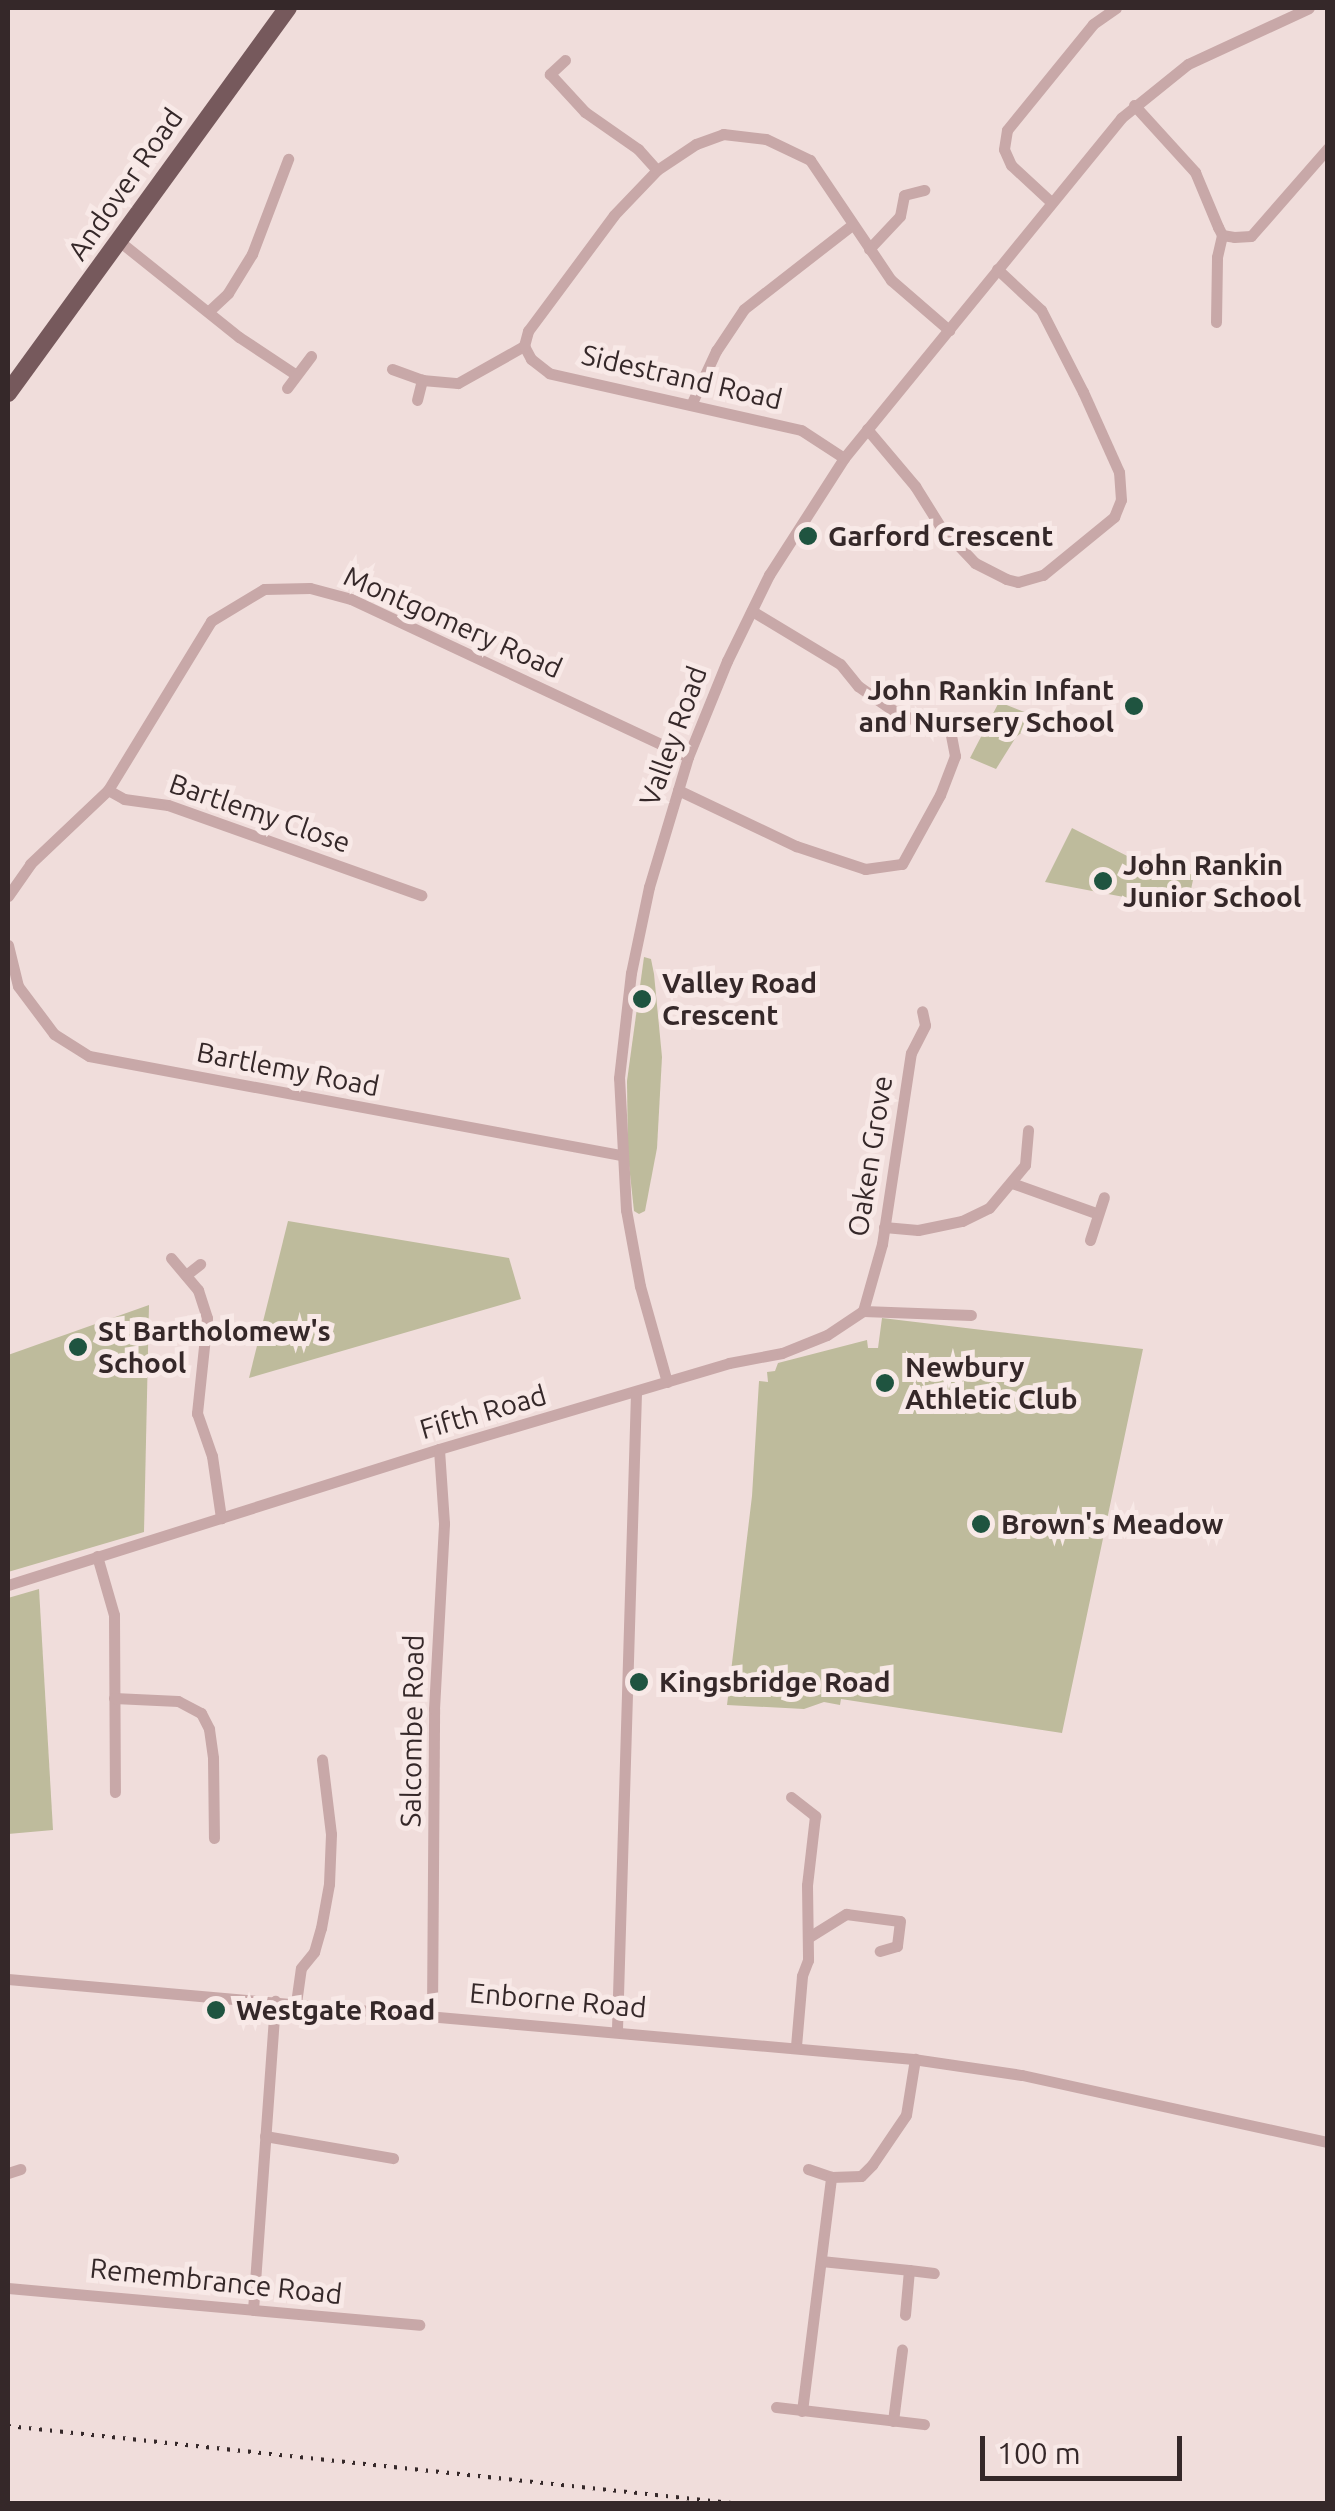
<!DOCTYPE html>
<style>
body{margin:0}
#map{position:relative;width:1335px;height:2511px;overflow:hidden;background:#f0dddb;font-family:Ubuntu,sans-serif}
div>[style]{position:absolute}
.green>*{inset:0;background:#bebb9c}
.street>*{height:11px;margin:-5.5px;padding:0 5.5px;transform-origin:5.5px;border-radius:5.5px;background:#c8a8a8}
.primary>*{height:18px;margin:-9px;padding:0 9px;transform-origin:9px;border-radius:9px;background:#76595c}
.rail>*{height:4px;margin-top:-2px;transform-origin:0;background:repeating-linear-gradient(90deg,#352829 0 2.5px,transparent 0 10.5px)}
.dots>*{width:28px;height:28px;translate:-50% -50%;box-sizing:border-box;border:5px solid #f8e9e7;border-radius:50%}
span{translate:-50% -50%;white-space:nowrap;text-align:center;line-height:1.15;-webkit-text-stroke:10px #f8e9e7;paint-order:stroke}
.street-label{font-size:28px;color:#352829}
.poi-label{font-size:28px;color:#352829;font-weight:700}
.left{translate:0 -50%;text-align:left}
.right{translate:-100% -50%;text-align:right}
.frame{position:absolute;inset:0;border:10px solid #352829;pointer-events:none}
.scale{position:absolute;left:980px;top:2436px;width:202px;height:45px;box-sizing:border-box;border:5px solid #352829;border-top:0;padding-left:12px;font-size:30px;line-height:35px;white-space:nowrap;color:#352829;-webkit-text-stroke:8px #f8e9e7;paint-order:stroke}
</style>
<div id="map">
<div class="green">
<div style="clip-path:polygon(999px 702px,1040px 718px,1016px 737px,996px 769px,970px 758px)"></div>
<div style="clip-path:polygon(1072px 828px,1143px 864px,1194px 875px,1187px 909px,1045px 882px)"></div>
<div style="clip-path:polygon(644px 957px,651px 959px,654px 974px,662px 1057px,657px 1148px,645px 1211px,639px 1214px,634px 1211px,628px 1156px,627px 1081px)"></div>
<div style="clip-path:polygon(288px 1221px,509px 1258px,521px 1299px,249px 1378px)"></div>
<div style="clip-path:polygon(149px 1305px,144px 1532px,8px 1572px,8px 1355px)"></div>
<div style="clip-path:polygon(882px 1318px,1143px 1349px,1062px 1733px,841px 1699px,840px 1705px,824px 1702px,804px 1709px,727px 1705px,752px 1496px,759px 1381px,768px 1382px,767px 1372px,775px 1371px,778px 1363px,867px 1340px,868px 1348px,878px 1348px)"></div>
<div style="clip-path:polygon(39px 1589px,53px 1830px,8px 1834px,8px 1598px)"></div>
</div>
<div class="street">
<div style="left:565px;top:60px;width:21px;rotate:137deg"></div>
<div style="left:550px;top:74px;width:52px;rotate:47.4deg"></div>
<div style="left:585px;top:112px;width:65px;rotate:34.9deg"></div>
<div style="left:638px;top:149px;width:28px;rotate:48deg"></div>
<div style="left:1134px;top:105px;width:91px;rotate:47.7deg"></div>
<div style="left:1195px;top:172px;width:60px;rotate:67.3deg"></div>
<div style="left:1218px;top:227px;width:9px;rotate:63deg"></div>
<div style="left:1222px;top:235px;width:12px;rotate:9deg"></div>
<div style="left:1234px;top:237px;width:17px;rotate:-3deg"></div>
<div style="left:1251px;top:236px;width:117px;rotate:-48.8deg"></div>
<div style="left:1051px;top:202px;width:54px;rotate:-137.2deg"></div>
<div style="left:1011px;top:165px;width:17px;rotate:-114deg"></div>
<div style="left:1004px;top:149px;width:19px;rotate:-81deg"></div>
<div style="left:1007px;top:130px;width:136px;rotate:-50.9deg"></div>
<div style="left:1093px;top:24px;width:28px;rotate:-35deg"></div>
<div style="left:119px;top:241px;width:154px;rotate:38.7deg"></div>
<div style="left:239px;top:337px;width:67px;rotate:33.5deg"></div>
<div style="left:869px;top:249px;width:45px;rotate:-46.8deg"></div>
<div style="left:900px;top:216px;width:21px;rotate:-79deg"></div>
<div style="left:904px;top:195px;width:21px;rotate:-14deg"></div>
<div style="left:209px;top:311px;width:26px;rotate:-43deg"></div>
<div style="left:228px;top:293px;width:46px;rotate:-58.4deg"></div>
<div style="left:252px;top:254px;width:102px;rotate:-69.2deg"></div>
<div style="left:1216px;top:322px;width:65px;rotate:-89.1deg"></div>
<div style="left:1217px;top:257px;width:23px;rotate:-77deg"></div>
<div style="left:392px;top:369px;width:32px;rotate:20deg"></div>
<div style="left:422px;top:380px;width:36px;rotate:5deg"></div>
<div style="left:458px;top:383px;width:76px;rotate:-29.3deg"></div>
<div style="left:287px;top:388px;width:40px;rotate:-53deg"></div>
<div style="left:417px;top:400px;width:21px;rotate:-76deg"></div>
<div style="left:691px;top:405px;width:60px;rotate:-65.2deg"></div>
<div style="left:716px;top:351px;width:50px;rotate:-56.3deg"></div>
<div style="left:744px;top:309px;width:137px;rotate:-37.9deg"></div>
<div style="left:867px;top:429px;width:75px;rotate:49.9deg"></div>
<div style="left:915px;top:486px;width:47px;rotate:58deg"></div>
<div style="left:940px;top:526px;width:51px;rotate:46.6deg"></div>
<div style="left:975px;top:563px;width:35px;rotate:27deg"></div>
<div style="left:1006px;top:579px;width:12px;rotate:14deg"></div>
<div style="left:1018px;top:582px;width:26px;rotate:-16deg"></div>
<div style="left:1043px;top:575px;width:92px;rotate:-39.2deg"></div>
<div style="left:1114px;top:517px;width:18px;rotate:-68deg"></div>
<div style="left:1121px;top:500px;width:28px;rotate:-94deg"></div>
<div style="left:1119px;top:472px;width:88px;rotate:-114.2deg"></div>
<div style="left:1083px;top:392px;width:92px;rotate:-117.1deg"></div>
<div style="left:1041px;top:310px;width:60px;rotate:-137deg"></div>
<div style="left:844px;top:458px;width:51px;rotate:-146.9deg"></div>
<div style="left:801px;top:430px;width:258px;rotate:-167.3deg"></div>
<div style="left:549px;top:373px;width:23px;rotate:-142deg"></div>
<div style="left:531px;top:359px;width:15px;rotate:-118deg"></div>
<div style="left:524px;top:346px;width:16px;rotate:-75deg"></div>
<div style="left:528px;top:331px;width:144px;rotate:-53.4deg"></div>
<div style="left:614px;top:215px;width:62px;rotate:-46.3deg"></div>
<div style="left:657px;top:170px;width:47px;rotate:-33.7deg"></div>
<div style="left:696px;top:144px;width:29px;rotate:-20deg"></div>
<div style="left:723px;top:134px;width:43px;rotate:6.6deg"></div>
<div style="left:766px;top:139px;width:49px;rotate:25.5deg"></div>
<div style="left:810px;top:160px;width:145px;rotate:56deg"></div>
<div style="left:891px;top:280px;width:77px;rotate:40.8deg"></div>
<div style="left:108px;top:790px;width:198px;rotate:-58.6deg"></div>
<div style="left:211px;top:621px;width:62px;rotate:-31.1deg"></div>
<div style="left:264px;top:589px;width:46px;rotate:-1.2deg"></div>
<div style="left:310px;top:588px;width:42px;rotate:15deg"></div>
<div style="left:351px;top:599px;width:372px;rotate:25.1deg"></div>
<div style="left:678px;top:790px;width:131px;rotate:25.4deg"></div>
<div style="left:796px;top:846px;width:73px;rotate:18.4deg"></div>
<div style="left:865px;top:869px;width:37px;rotate:-8deg"></div>
<div style="left:902px;top:864px;width:79px;rotate:-61.2deg"></div>
<div style="left:940px;top:795px;width:42px;rotate:-69deg"></div>
<div style="left:955px;top:756px;width:26px;rotate:-101deg"></div>
<div style="left:950px;top:730px;width:28px;rotate:-167deg"></div>
<div style="left:923px;top:724px;width:35px;rotate:-155deg"></div>
<div style="left:891px;top:709px;width:40px;rotate:-145.1deg"></div>
<div style="left:858px;top:686px;width:28px;rotate:-129deg"></div>
<div style="left:840px;top:664px;width:103px;rotate:-148.9deg"></div>
<div style="left:8px;top:896px;width:39px;rotate:-55deg"></div>
<div style="left:30px;top:864px;width:108px;rotate:-43.5deg"></div>
<div style="left:108px;top:790px;width:18px;rotate:29deg"></div>
<div style="left:124px;top:799px;width:44px;rotate:7.8deg"></div>
<div style="left:168px;top:805px;width:269px;rotate:19.6deg"></div>
<div style="left:8px;top:945px;width:42px;rotate:76.3deg"></div>
<div style="left:18px;top:986px;width:60px;rotate:53.1deg"></div>
<div style="left:54px;top:1034px;width:41px;rotate:32.2deg"></div>
<div style="left:89px;top:1056px;width:540px;rotate:10.56deg"></div>
<div style="left:1012px;top:1183px;width:89px;rotate:19.7deg"></div>
<div style="left:884px;top:1227px;width:34px;rotate:5deg"></div>
<div style="left:918px;top:1230px;width:45px;rotate:-11.6deg"></div>
<div style="left:962px;top:1221px;width:30px;rotate:-26deg"></div>
<div style="left:989px;top:1208px;width:56px;rotate:-50.1deg"></div>
<div style="left:1025px;top:1165px;width:35px;rotate:-85deg"></div>
<div style="left:1090px;top:1240px;width:45px;rotate:-72deg"></div>
<div style="left:171px;top:1258px;width:42px;rotate:49.8deg"></div>
<div style="left:198px;top:1290px;width:29px;rotate:72deg"></div>
<div style="left:207px;top:1318px;width:96px;rotate:96deg"></div>
<div style="left:197px;top:1413px;width:46px;rotate:70.8deg"></div>
<div style="left:212px;top:1456px;width:63px;rotate:81.7deg"></div>
<div style="left:186px;top:1275px;width:18px;rotate:-38deg"></div>
<div style="left:863px;top:1311px;width:70px;rotate:-74.2deg"></div>
<div style="left:882px;top:1244px;width:193px;rotate:-81.4deg"></div>
<div style="left:911px;top:1053px;width:31px;rotate:-63deg"></div>
<div style="left:925px;top:1025px;width:14px;rotate:-102deg"></div>
<div style="left:667px;top:1382px;width:100px;rotate:-105.7deg"></div>
<div style="left:640px;top:1286px;width:77px;rotate:-100.4deg"></div>
<div style="left:626px;top:1210px;width:132px;rotate:-93deg"></div>
<div style="left:619px;top:1078px;width:106px;rotate:-83.5deg"></div>
<div style="left:631px;top:973px;width:88px;rotate:-78.2deg"></div>
<div style="left:649px;top:887px;width:136px;rotate:-73.3deg"></div>
<div style="left:688px;top:757px;width:104px;rotate:-67.9deg"></div>
<div style="left:727px;top:661px;width:96px;rotate:-64deg"></div>
<div style="left:769px;top:575px;width:139px;rotate:-57.3deg"></div>
<div style="left:844px;top:458px;width:439px;rotate:-50.8deg"></div>
<div style="left:1121px;top:118px;width:86px;rotate:-38.9deg"></div>
<div style="left:1188px;top:64px;width:133px;rotate:-24.8deg"></div>
<div style="left:97px;top:1556px;width:61px;rotate:73.9deg"></div>
<div style="left:114px;top:1615px;width:177px;rotate:89.7deg"></div>
<div style="left:8px;top:1585px;width:452px;rotate:-17.5deg"></div>
<div style="left:439px;top:1449px;width:302px;rotate:-16.5deg"></div>
<div style="left:729px;top:1363px;width:54px;rotate:-10.7deg"></div>
<div style="left:782px;top:1353px;width:48px;rotate:-21.8deg"></div>
<div style="left:827px;top:1335px;width:43px;rotate:-33.7deg"></div>
<div style="left:863px;top:1311px;width:108px;rotate:2.1deg"></div>
<div style="left:114px;top:1698px;width:64px;rotate:2.7deg"></div>
<div style="left:178px;top:1701px;width:26px;rotate:28deg"></div>
<div style="left:201px;top:1713px;width:18px;rotate:63deg"></div>
<div style="left:209px;top:1729px;width:29px;rotate:82deg"></div>
<div style="left:213px;top:1758px;width:80px;rotate:89.3deg"></div>
<div style="left:791px;top:1797px;width:31px;rotate:38deg"></div>
<div style="left:815px;top:1816px;width:69px;rotate:96.6deg"></div>
<div style="left:807px;top:1885px;width:75px;rotate:89.2deg"></div>
<div style="left:808px;top:1960px;width:17px;rotate:111deg"></div>
<div style="left:802px;top:1976px;width:70px;rotate:94.9deg"></div>
<div style="left:809px;top:1937px;width:44px;rotate:-31.9deg"></div>
<div style="left:846px;top:1914px;width:54px;rotate:7.4deg"></div>
<div style="left:900px;top:1921px;width:25px;rotate:97deg"></div>
<div style="left:897px;top:1946px;width:18px;rotate:164deg"></div>
<div style="left:8px;top:1979px;width:909px;rotate:5.05deg"></div>
<div style="left:913px;top:2059px;width:110px;rotate:8.4deg"></div>
<div style="left:1022px;top:2075px;width:313px;rotate:12.4deg"></div>
<div style="left:296px;top:2003px;width:35px;rotate:-82deg"></div>
<div style="left:301px;top:1968px;width:21px;rotate:-51deg"></div>
<div style="left:314px;top:1952px;width:25px;rotate:-74deg"></div>
<div style="left:321px;top:1928px;width:45px;rotate:-79.7deg"></div>
<div style="left:329px;top:1884px;width:50px;rotate:-87.7deg"></div>
<div style="left:331px;top:1834px;width:75px;rotate:-96.9deg"></div>
<div style="left:432px;top:2014px;width:305px;rotate:-89.6deg"></div>
<div style="left:434px;top:1709px;width:186px;rotate:-86.9deg"></div>
<div style="left:444px;top:1523px;width:74px;rotate:-93.9deg"></div>
<div style="left:617px;top:2029px;width:636px;rotate:-88.29deg"></div>
<div style="left:265px;top:2136px;width:130px;rotate:9.8deg"></div>
<div style="left:808px;top:2169px;width:24px;rotate:19deg"></div>
<div style="left:831px;top:2177px;width:30px;rotate:-2deg"></div>
<div style="left:861px;top:2176px;width:16px;rotate:-45deg"></div>
<div style="left:872px;top:2165px;width:60px;rotate:-55.8deg"></div>
<div style="left:906px;top:2115px;width:57px;rotate:-80.9deg"></div>
<div style="left:8px;top:2173px;width:13px;rotate:-18deg"></div>
<div style="left:821px;top:2261px;width:88px;rotate:5.8deg"></div>
<div style="left:909px;top:2270px;width:45px;rotate:95.1deg"></div>
<div style="left:909px;top:2270px;width:25px;rotate:7deg"></div>
<div style="left:8px;top:2288px;width:413px;rotate:5.1deg"></div>
<div style="left:253px;top:2310px;width:310px;rotate:-85.9deg"></div>
<div style="left:776px;top:2407px;width:149px;rotate:6.6deg"></div>
<div style="left:802px;top:2411px;width:236px;rotate:-82.9deg"></div>
<div style="left:893px;top:2421px;width:72px;rotate:-82.8deg"></div>
</div>
<div class="primary">
<div style="left:8px;top:393px;width:476px;rotate:-54deg"></div>
</div>
<div class="rail">
<div style="left:8px;top:2426px;width:737px;rotate:6.07deg"></div>
</div>
<div class="dots">
<div style="left:808px;top:536px;background:#1f5440"></div>
<div style="left:1134px;top:706px;background:#1f5440"></div>
<div style="left:1103px;top:881px;background:#1f5440"></div>
<div style="left:642px;top:999px;background:#1f5440"></div>
<div style="left:78px;top:1347px;background:#1f5440"></div>
<div style="left:885px;top:1383px;background:#1f5440"></div>
<div style="left:981px;top:1524px;background:#1f5440"></div>
<div style="left:639px;top:1682px;background:#1f5440"></div>
<div style="left:216px;top:2010px;background:#1f5440"></div>
</div>
<div class="street-label">
<span style="left:125px;top:184px;rotate:-55deg">Andover Road</span>
<span style="left:682px;top:377px;rotate:13deg">Sidestrand Road</span>
<span style="left:453px;top:622px;rotate:24deg">Montgomery Road</span>
<span style="left:673px;top:736px;rotate:-70deg">Valley Road</span>
<span style="left:260px;top:813px;rotate:19deg">Bartlemy Close</span>
<span style="left:288px;top:1069px;rotate:11deg">Bartlemy Road</span>
<span style="left:870px;top:1156px;rotate:-81deg">Oaken Grove</span>
<span style="left:483px;top:1412px;rotate:-16deg">Fifth Road</span>
<span style="left:412px;top:1731px;rotate:-89deg">Salcombe Road</span>
<span style="left:558px;top:2000px;rotate:5deg">Enborne Road</span>
<span style="left:216px;top:2281px;rotate:6deg">Remembrance Road</span>
</div>
<div class="poi-label">
<span class="left" style="left:828px;top:536px">Garford Crescent</span>
<span class="right" style="left:1114px;top:706px">John Rankin Infant<br>and Nursery School</span>
<span class="left" style="left:1123px;top:881px">John Rankin<br>Junior School</span>
<span class="left" style="left:662px;top:999px">Valley Road<br>Crescent</span>
<span class="left" style="left:98px;top:1347px">St Bartholomew's<br>School</span>
<span class="left" style="left:905px;top:1383px">Newbury<br>Athletic Club</span>
<span class="left" style="left:1001px;top:1524px">Brown's Meadow</span>
<span class="left" style="left:659px;top:1682px">Kingsbridge Road</span>
<span class="left" style="left:236px;top:2010px">Westgate Road</span>
</div>
<div class="frame"></div>
<div class="scale">100 m</div>
</div>
